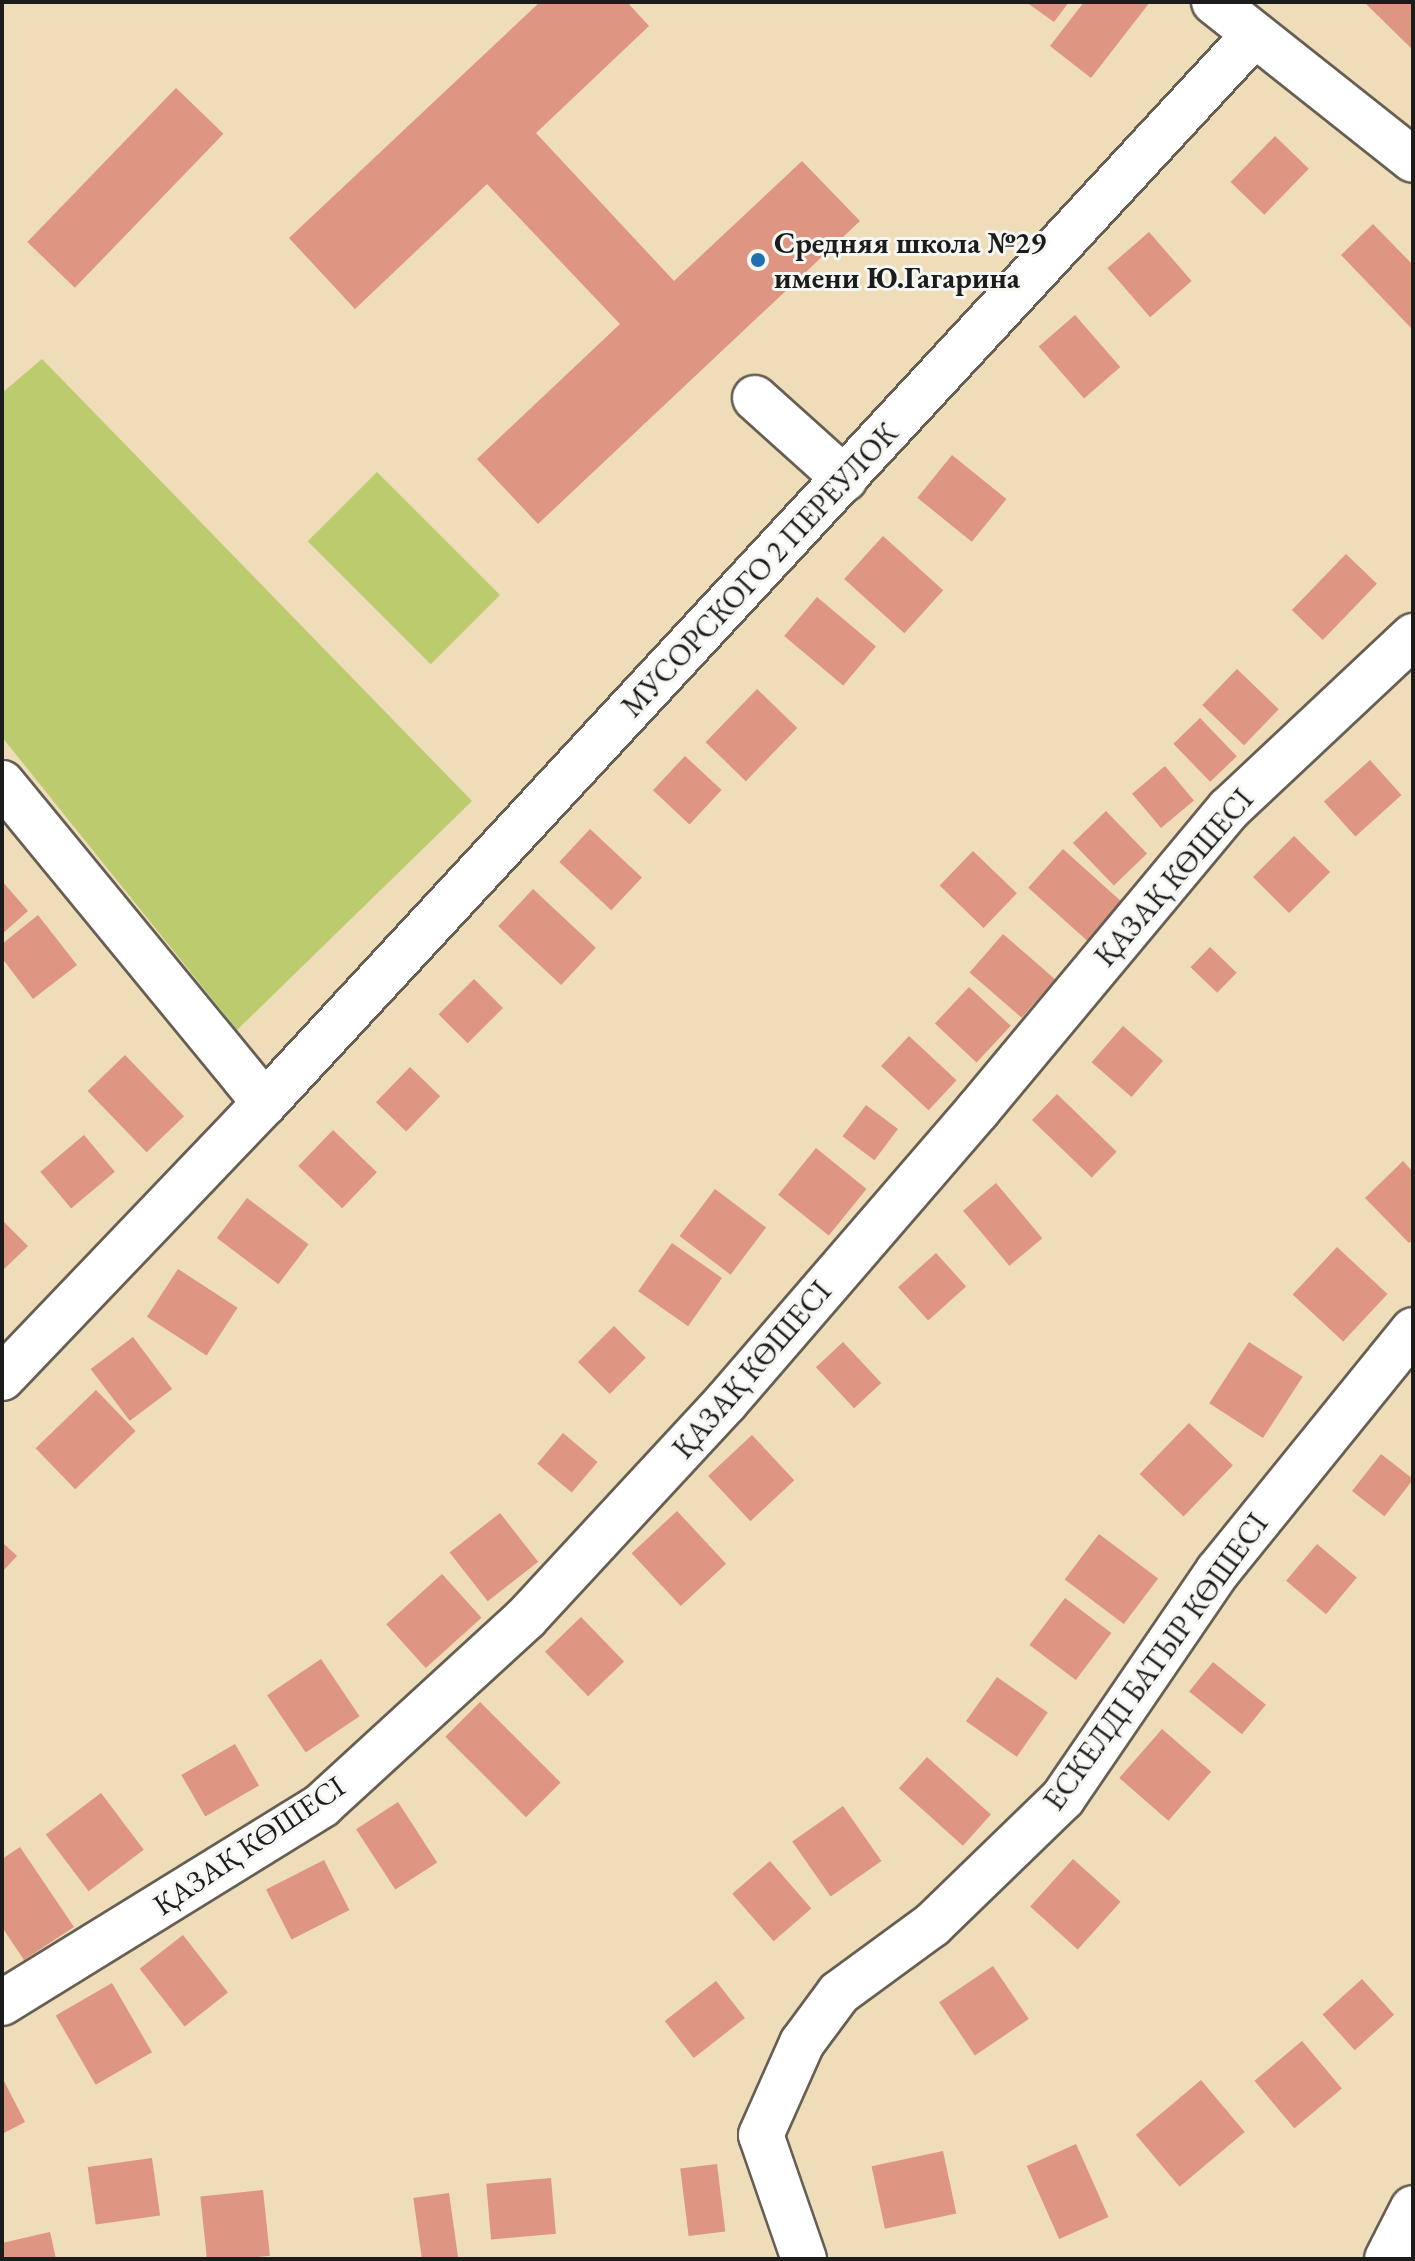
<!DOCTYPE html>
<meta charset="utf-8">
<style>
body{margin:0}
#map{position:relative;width:1415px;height:2261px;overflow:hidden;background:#efdcb9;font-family:"EB Garamond",serif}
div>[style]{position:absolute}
.green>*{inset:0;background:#bbcb6e;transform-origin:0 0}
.building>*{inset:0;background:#de9582;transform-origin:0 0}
.roads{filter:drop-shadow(2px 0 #665f53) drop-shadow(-2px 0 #665f53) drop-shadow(0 2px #665f53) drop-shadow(0 -2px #665f53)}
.minor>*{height:44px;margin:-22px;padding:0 22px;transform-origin:22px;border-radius:22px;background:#fff}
.dots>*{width:22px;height:22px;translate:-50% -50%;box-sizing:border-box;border:4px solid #f6f6f2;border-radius:50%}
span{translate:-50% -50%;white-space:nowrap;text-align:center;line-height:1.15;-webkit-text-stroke:6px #f6f6f2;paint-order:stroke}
.poi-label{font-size:30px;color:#1c1c1c;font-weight:700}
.left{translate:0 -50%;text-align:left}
.street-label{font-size:30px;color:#1c1c1c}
.frame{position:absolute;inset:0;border:4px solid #1c1c1c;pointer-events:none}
</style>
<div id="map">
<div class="green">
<div style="clip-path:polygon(42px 359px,472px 801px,237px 1030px,2px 737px,2px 393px)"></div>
<div style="left:377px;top:472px;width:174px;height:98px;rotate:45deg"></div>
</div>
<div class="building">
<div style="clip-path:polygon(540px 2px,627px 2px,649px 26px,536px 133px,674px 281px,802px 161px,860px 221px,538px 524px,477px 459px,620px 324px,487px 184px,355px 309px,289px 238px)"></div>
<div style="clip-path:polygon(1026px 2px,1069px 2px,1054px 22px)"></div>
<div style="clip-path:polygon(1084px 2px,1150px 2px,1091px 78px,1050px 46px)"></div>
<div style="clip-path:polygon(1364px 2px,1413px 2px,1413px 50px)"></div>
<div style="left:176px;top:88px;width:66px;height:214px;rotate:44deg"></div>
<div style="left:1275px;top:136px;width:47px;height:64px;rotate:44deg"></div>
<div style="clip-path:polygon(1373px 224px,1413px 265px,1413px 330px,1341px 255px)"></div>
<div style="left:1149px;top:232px;width:65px;height:55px;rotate:49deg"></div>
<div style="left:1075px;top:315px;width:69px;height:48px;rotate:49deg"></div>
<div style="left:952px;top:455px;width:70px;height:55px;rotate:39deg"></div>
<div style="left:883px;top:536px;width:81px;height:58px;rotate:42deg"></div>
<div style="left:1346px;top:554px;width:43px;height:78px;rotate:44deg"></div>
<div style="left:817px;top:597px;width:77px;height:51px;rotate:40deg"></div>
<div style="left:1237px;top:669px;width:58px;height:50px;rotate:44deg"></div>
<div style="left:757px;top:689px;width:56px;height:74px;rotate:44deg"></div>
<div style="left:1200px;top:718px;width:53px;height:37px;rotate:46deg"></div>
<div style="left:685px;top:756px;width:50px;height:47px;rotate:43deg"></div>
<div style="left:1370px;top:760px;width:47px;height:62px;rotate:48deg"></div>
<div style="left:1165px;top:766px;width:45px;height:43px;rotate:50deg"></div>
<div style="left:1106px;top:811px;width:59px;height:46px;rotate:46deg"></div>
<div style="left:590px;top:829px;width:71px;height:45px;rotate:43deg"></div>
<div style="left:1294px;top:836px;width:51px;height:58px;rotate:45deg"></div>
<div style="left:1063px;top:849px;width:81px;height:52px;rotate:42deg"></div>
<div style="left:973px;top:851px;width:61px;height:48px;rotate:44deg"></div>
<div style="clip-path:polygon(2px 881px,28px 911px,2px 934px)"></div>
<div style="left:533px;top:889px;width:86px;height:51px;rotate:43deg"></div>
<div style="clip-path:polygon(38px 915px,77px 965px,33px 999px,2px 958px,2px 944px)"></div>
<div style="left:1003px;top:934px;width:69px;height:51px;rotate:41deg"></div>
<div style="left:1210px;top:947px;width:37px;height:28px;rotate:44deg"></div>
<div style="left:474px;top:979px;width:41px;height:50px;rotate:45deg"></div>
<div style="left:969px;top:987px;width:57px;height:50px;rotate:43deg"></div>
<div style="left:1123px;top:1026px;width:53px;height:48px;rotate:41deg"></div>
<div style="left:909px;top:1036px;width:65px;height:41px;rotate:43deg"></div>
<div style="left:125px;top:1055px;width:85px;height:52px;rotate:46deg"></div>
<div style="left:410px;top:1067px;width:42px;height:49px;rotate:44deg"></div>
<div style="left:1057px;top:1094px;width:83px;height:36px;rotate:44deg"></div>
<div style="left:866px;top:1105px;width:40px;height:39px;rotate:37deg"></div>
<div style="left:333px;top:1130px;width:61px;height:50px;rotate:44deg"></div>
<div style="left:84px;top:1135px;width:48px;height:57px;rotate:50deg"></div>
<div style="left:816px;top:1148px;width:65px;height:60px;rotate:39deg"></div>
<div style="clip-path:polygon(1403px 1161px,1413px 1172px,1413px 1240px,1409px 1243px,1365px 1198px)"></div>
<div style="left:996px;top:1183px;width:72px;height:43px;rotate:50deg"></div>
<div style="left:715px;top:1189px;width:64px;height:59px;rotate:37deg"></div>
<div style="left:247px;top:1198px;width:77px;height:50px;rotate:37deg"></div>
<div style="clip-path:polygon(2px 1220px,28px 1246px,2px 1271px)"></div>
<div style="left:672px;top:1243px;width:61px;height:59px;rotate:35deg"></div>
<div style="left:1337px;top:1247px;width:69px;height:65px;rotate:43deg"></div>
<div style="left:936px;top:1253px;width:45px;height:51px;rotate:48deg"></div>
<div style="left:178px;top:1269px;width:71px;height:57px;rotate:33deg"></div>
<div style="left:614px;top:1326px;width:45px;height:51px;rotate:45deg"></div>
<div style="left:133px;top:1337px;width:65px;height:53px;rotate:53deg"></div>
<div style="left:843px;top:1342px;width:56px;height:37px;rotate:47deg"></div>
<div style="left:1249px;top:1342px;width:64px;height:73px;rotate:33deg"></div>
<div style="left:96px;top:1390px;width:57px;height:84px;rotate:46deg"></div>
<div style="left:1189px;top:1423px;width:61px;height:71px;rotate:44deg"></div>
<div style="left:563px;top:1433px;width:45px;height:40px;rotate:40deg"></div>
<div style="left:752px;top:1435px;width:62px;height:60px;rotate:47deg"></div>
<div style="left:1381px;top:1454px;width:41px;height:47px;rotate:38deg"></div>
<div style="left:677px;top:1511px;width:72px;height:62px;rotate:47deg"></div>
<div style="left:500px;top:1513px;width:62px;height:64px;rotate:52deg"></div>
<div style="left:1099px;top:1534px;width:74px;height:57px;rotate:37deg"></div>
<div style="clip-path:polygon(2px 1542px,17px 1556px,2px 1572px)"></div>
<div style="left:1317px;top:1544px;width:52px;height:48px;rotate:40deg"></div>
<div style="left:442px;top:1574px;width:59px;height:75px;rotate:48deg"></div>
<div style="left:1065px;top:1598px;width:58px;height:59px;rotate:37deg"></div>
<div style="left:581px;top:1617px;width:62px;height:50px;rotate:46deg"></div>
<div style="left:321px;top:1659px;width:69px;height:65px;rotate:56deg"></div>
<div style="left:1213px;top:1662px;width:68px;height:38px;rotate:39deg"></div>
<div style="left:997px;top:1677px;width:62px;height:54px;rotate:35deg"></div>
<div style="left:480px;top:1702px;width:114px;height:49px;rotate:45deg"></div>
<div style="left:1162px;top:1729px;width:65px;height:65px;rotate:41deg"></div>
<div style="left:235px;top:1744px;width:48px;height:62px;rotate:60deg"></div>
<div style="left:927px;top:1757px;width:86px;height:42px;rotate:42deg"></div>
<div style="left:101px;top:1793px;width:71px;height:69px;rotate:53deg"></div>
<div style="left:398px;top:1802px;width:72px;height:50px;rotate:57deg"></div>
<div style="left:843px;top:1806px;width:67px;height:62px;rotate:55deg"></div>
<div style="clip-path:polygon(20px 1847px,74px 1927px,24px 1960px,2px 1927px,2px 1859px)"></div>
<div style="left:1073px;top:1859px;width:64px;height:64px;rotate:42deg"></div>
<div style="left:324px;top:1860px;width:56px;height:65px;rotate:63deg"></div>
<div style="left:770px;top:1861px;width:63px;height:50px;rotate:49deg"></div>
<div style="left:183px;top:1935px;width:73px;height:55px;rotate:52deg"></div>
<div style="left:993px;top:1966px;width:64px;height:65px;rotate:56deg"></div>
<div style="left:1362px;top:1979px;width:48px;height:53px;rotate:48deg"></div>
<div style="left:716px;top:1981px;width:47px;height:65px;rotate:52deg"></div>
<div style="left:112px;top:1983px;width:80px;height:65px;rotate:60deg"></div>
<div style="left:1302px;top:2041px;width:62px;height:62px;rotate:50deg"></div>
<div style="clip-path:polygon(2px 2077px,25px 2122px,2px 2134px)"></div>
<div style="left:1201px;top:2080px;width:68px;height:85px;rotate:50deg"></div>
<div style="left:1076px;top:2144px;width:80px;height:54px;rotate:66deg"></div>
<div style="left:943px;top:2151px;width:64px;height:73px;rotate:78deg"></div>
<div style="left:152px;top:2158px;width:58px;height:65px;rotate:82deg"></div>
<div style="left:717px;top:2164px;width:68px;height:37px;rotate:83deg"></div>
<div style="left:551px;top:2178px;width:56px;height:65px;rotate:85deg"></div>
<div style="left:263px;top:2190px;width:66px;height:63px;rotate:84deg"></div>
<div style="left:449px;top:2193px;width:67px;height:36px;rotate:82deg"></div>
<div style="clip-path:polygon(50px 2232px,56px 2259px,2px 2259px,2px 2243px)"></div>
</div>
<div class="roads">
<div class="minor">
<div style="left:1214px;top:2px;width:254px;rotate:38.4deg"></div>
<div style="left:755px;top:398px;width:121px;rotate:42deg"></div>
<div style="left:2px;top:783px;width:414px;rotate:50.6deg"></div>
<div style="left:2px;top:1378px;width:381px;rotate:-46.3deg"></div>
<div style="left:265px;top:1103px;width:1456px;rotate:-47.2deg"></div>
<div style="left:2px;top:2003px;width:376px;rotate:-31.7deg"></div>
<div style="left:322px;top:1805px;width:277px;rotate:-42.5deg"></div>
<div style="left:526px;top:1618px;width:294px;rotate:-47.2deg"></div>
<div style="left:726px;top:1402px;width:386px;rotate:-49.2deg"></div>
<div style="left:978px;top:1110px;width:392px;rotate:-50.2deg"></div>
<div style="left:1229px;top:809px;width:253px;rotate:-43.2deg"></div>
<div style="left:804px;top:2259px;width:131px;rotate:-109.1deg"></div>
<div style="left:761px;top:2135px;width:101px;rotate:-66deg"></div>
<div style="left:802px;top:2043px;width:62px;rotate:-53.5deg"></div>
<div style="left:839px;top:1993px;width:115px;rotate:-36.2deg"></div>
<div style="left:932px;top:1925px;width:182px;rotate:-44.1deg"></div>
<div style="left:1063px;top:1798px;width:275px;rotate:-55.7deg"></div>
<div style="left:1218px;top:1571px;width:310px;rotate:-51deg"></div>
<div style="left:1387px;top:2259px;width:57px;rotate:-63deg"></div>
</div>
</div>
<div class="dots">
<div style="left:758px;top:260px;background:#1f6fb2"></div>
</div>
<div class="poi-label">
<span class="left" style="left:774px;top:260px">Средняя школа №29<br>имени Ю.Гагарина</span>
</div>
<div class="street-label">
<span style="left:760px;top:570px;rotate:-47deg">МУСОРСКОГО 2 ПЕРЕУЛОК</span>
<span style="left:1174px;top:878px;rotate:-49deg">ҚАЗАҚ КӨШЕСІ</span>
<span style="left:752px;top:1370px;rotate:-49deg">ҚАЗАҚ КӨШЕСІ</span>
<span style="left:1156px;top:1662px;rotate:-54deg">ЕСКЕЛДІ БАТЫР КӨШЕСІ</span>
<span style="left:249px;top:1846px;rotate:-34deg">ҚАЗАҚ КӨШЕСІ</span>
</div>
<div class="frame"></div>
</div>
